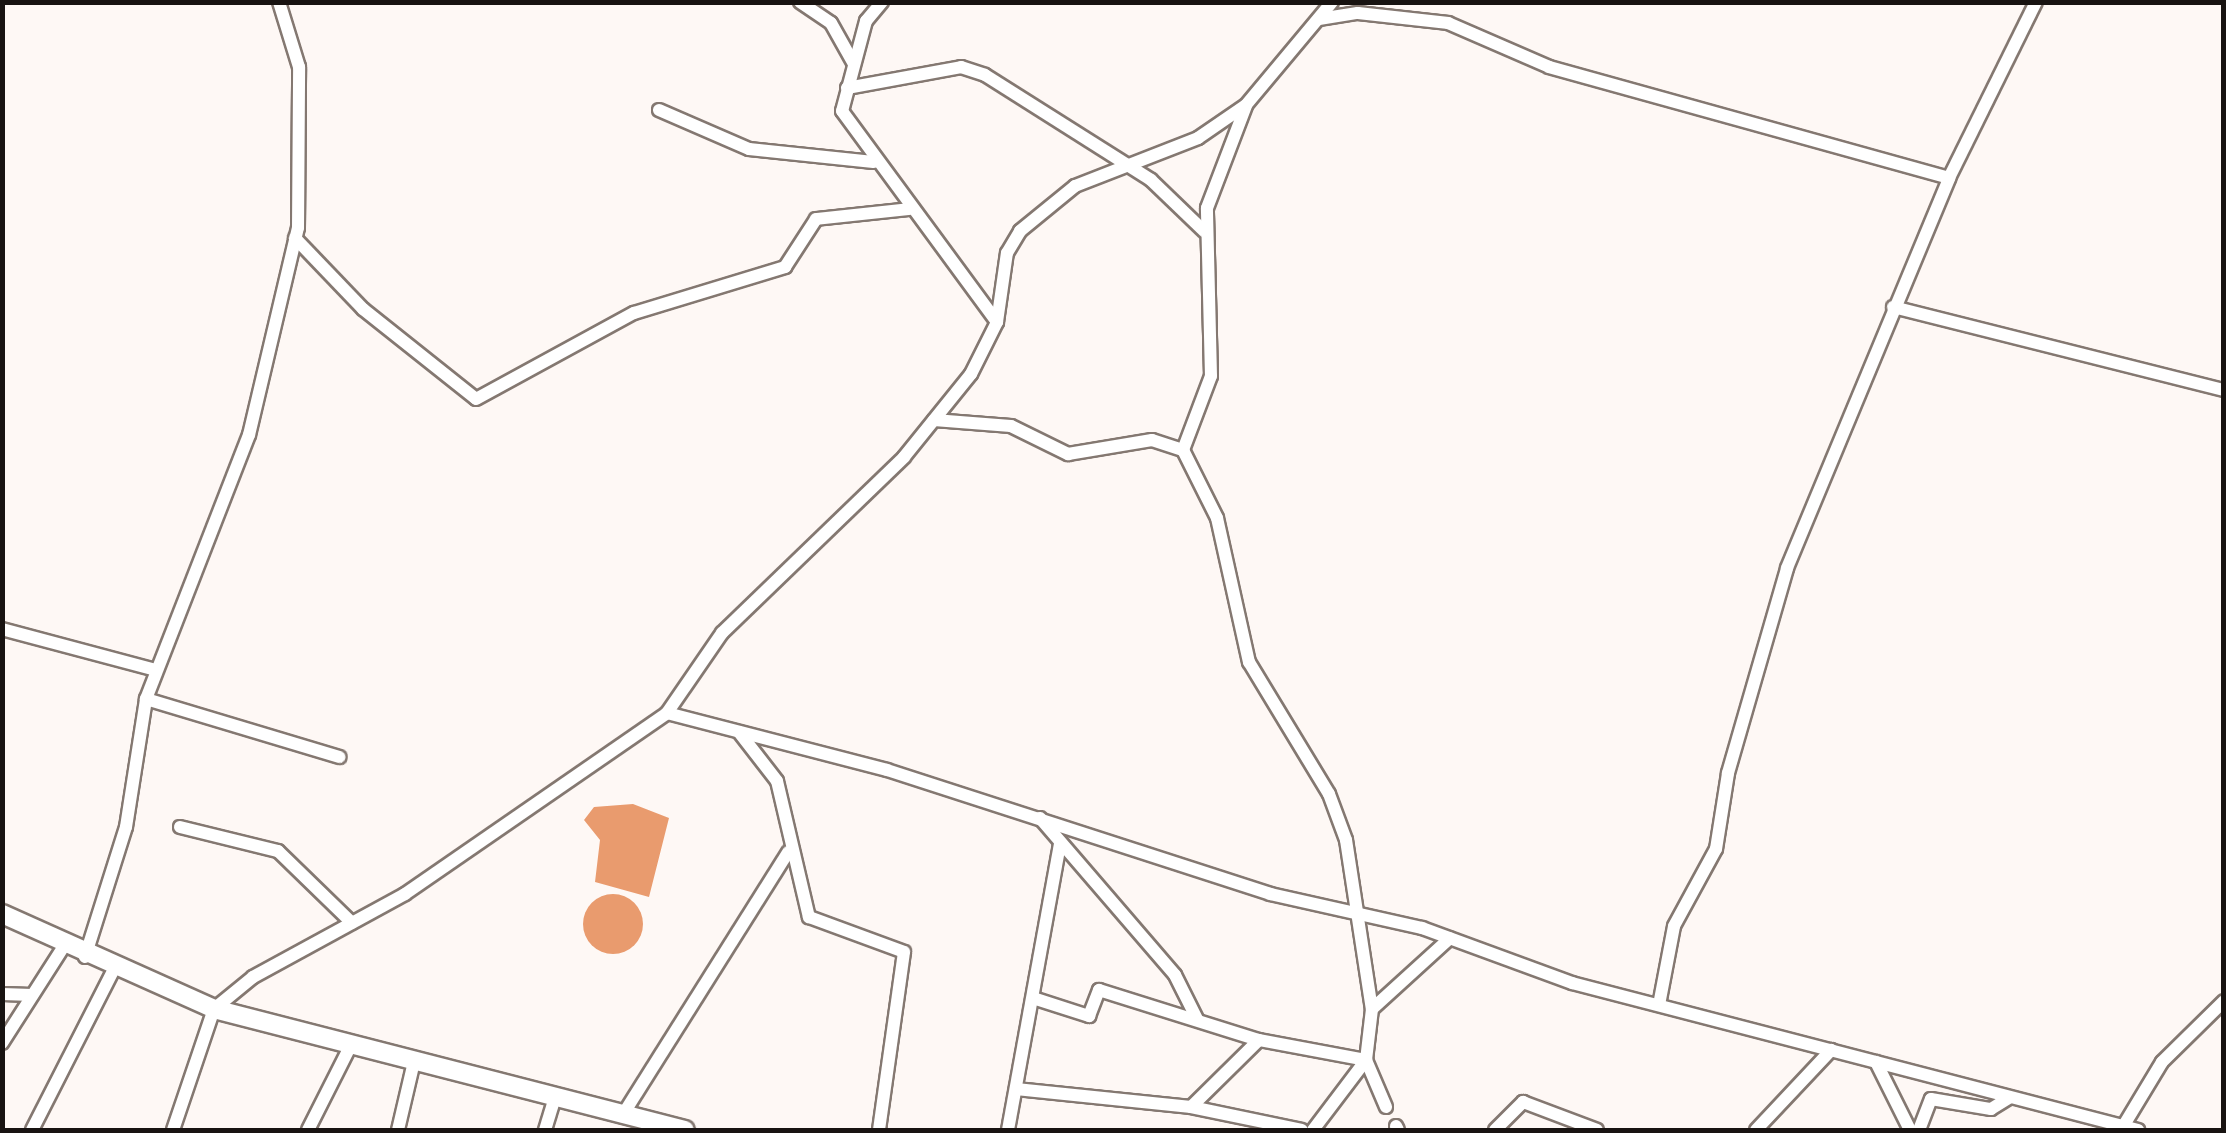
<!DOCTYPE html>
<style>
body{margin:0}
#map{position:relative;width:2226px;height:1133px;overflow:hidden;background:#fef8f5;font-family:Lato,sans-serif}
div>[style]{position:absolute}
.water>*{inset:0;background:#e99b6e}
.round{border-radius:50%}
.roads{filter:drop-shadow(2px 0 #847871) drop-shadow(-2px 0 #847871) drop-shadow(0 2px #847871) drop-shadow(0 -2px #847871)}
.street>*{height:12px;margin:-6px;padding:0 6px;transform-origin:6px;border-radius:6px;background:#fff}
.secondary>*{height:18px;margin:-9px;padding:0 9px;transform-origin:9px;border-radius:9px;background:#fff}
span{translate:-50% -50%;white-space:nowrap;text-align:center;line-height:1.15;-webkit-text-stroke:10px #fff;paint-order:stroke}
.frame{position:absolute;inset:0;border:5px solid #181311;pointer-events:none}
</style>
<div id="map">
<div class="water">
<div style="clip-path:polygon(633px 804px,669px 818px,649px 897px,595px 882px,600px 840px,584px 820px,594px 807px)"></div>
<div class="round" style="left:583px;top:894px;width:60px;height:60px"></div>
</div>
<div class="roads">
<div class="street">
<div style="left:800px;top:2px;width:37px;rotate:34deg"></div>
<div style="left:831px;top:23px;width:47px;rotate:60.7deg"></div>
<div style="left:882px;top:2px;width:25px;rotate:130deg"></div>
<div style="left:866px;top:21px;width:93px;rotate:104.9deg"></div>
<div style="left:842px;top:111px;width:262px;rotate:53.7deg"></div>
<div style="left:1319px;top:19px;width:39px;rotate:-9deg"></div>
<div style="left:1358px;top:13px;width:91px;rotate:6.3deg"></div>
<div style="left:1448px;top:23px;width:110px;rotate:23.5deg"></div>
<div style="left:1549px;top:67px;width:415px;rotate:15.5deg"></div>
<div style="left:847px;top:88px;width:116px;rotate:-10.4deg"></div>
<div style="left:961px;top:67px;width:25px;rotate:18deg"></div>
<div style="left:985px;top:75px;width:196px;rotate:32.3deg"></div>
<div style="left:1151px;top:180px;width:74px;rotate:43.9deg"></div>
<div style="left:659px;top:110px;width:98px;rotate:23.4deg"></div>
<div style="left:749px;top:149px;width:125px;rotate:6deg"></div>
<div style="left:295px;top:238px;width:98px;rotate:46.2deg"></div>
<div style="left:363px;top:309px;width:144px;rotate:38.5deg"></div>
<div style="left:476px;top:399px;width:180px;rotate:-28.6deg"></div>
<div style="left:634px;top:313px;width:158px;rotate:-16.9deg"></div>
<div style="left:785px;top:267px;width:57px;rotate:-57.1deg"></div>
<div style="left:816px;top:219px;width:94px;rotate:-6.1deg"></div>
<div style="left:1893px;top:307px;width:341px;rotate:14.1deg"></div>
<div style="left:934px;top:420px;width:77px;rotate:4.5deg"></div>
<div style="left:1011px;top:426px;width:64px;rotate:26.2deg"></div>
<div style="left:1068px;top:454px;width:85px;rotate:-9.5deg"></div>
<div style="left:1152px;top:440px;width:33px;rotate:18deg"></div>
<div style="left:1183px;top:450px;width:76px;rotate:63.4deg"></div>
<div style="left:1217px;top:518px;width:148px;rotate:77.5deg"></div>
<div style="left:1249px;top:662px;width:154px;rotate:58.8deg"></div>
<div style="left:1329px;top:794px;width:49px;rotate:69.7deg"></div>
<div style="left:1346px;top:840px;width:171px;rotate:81.3deg"></div>
<div style="left:1372px;top:1009px;width:51px;rotate:96.7deg"></div>
<div style="left:1366px;top:1060px;width:51px;rotate:66.9deg"></div>
<div style="left:1183px;top:450px;width:79px;rotate:-69.3deg"></div>
<div style="left:1211px;top:376px;width:168px;rotate:-91.4deg"></div>
<div style="left:1207px;top:208px;width:109px;rotate:-69.1deg"></div>
<div style="left:2px;top:629px;width:159px;rotate:14.9deg"></div>
<div style="left:146px;top:699px;width:202px;rotate:16.7deg"></div>
<div style="left:667px;top:713px;width:97px;rotate:-55.5deg"></div>
<div style="left:722px;top:633px;width:253px;rotate:-44deg"></div>
<div style="left:904px;top:457px;width:107px;rotate:-51.1deg"></div>
<div style="left:971px;top:374px;width:58px;rotate:-63.4deg"></div>
<div style="left:997px;top:322px;width:70px;rotate:-81.8deg"></div>
<div style="left:1007px;top:253px;width:26px;rotate:-59deg"></div>
<div style="left:1020px;top:231px;width:71px;rotate:-39.3deg"></div>
<div style="left:1075px;top:186px;width:132px;rotate:-21.3deg"></div>
<div style="left:1198px;top:138px;width:58px;rotate:-34.5deg"></div>
<div style="left:1246px;top:105px;width:134px;rotate:-50.1deg"></div>
<div style="left:739px;top:732px;width:62px;rotate:52.2deg"></div>
<div style="left:777px;top:781px;width:140px;rotate:76.8deg"></div>
<div style="left:809px;top:917px;width:101px;rotate:20.2deg"></div>
<div style="left:904px;top:952px;width:180px;rotate:98deg"></div>
<div style="left:1040px;top:818px;width:207px;rotate:49.3deg"></div>
<div style="left:1175px;top:975px;width:49px;rotate:63.4deg"></div>
<div style="left:180px;top:827px;width:101px;rotate:13.8deg"></div>
<div style="left:278px;top:851px;width:103px;rotate:44.2deg"></div>
<div style="left:85px;top:957px;width:136px;rotate:-72.5deg"></div>
<div style="left:126px;top:827px;width:130px;rotate:-81.1deg"></div>
<div style="left:146px;top:699px;width:283px;rotate:-68.7deg"></div>
<div style="left:249px;top:435px;width:213px;rotate:-76.7deg"></div>
<div style="left:298px;top:228px;width:161px;rotate:-89.6deg"></div>
<div style="left:299px;top:67px;width:68px;rotate:-107.1deg"></div>
<div style="left:2px;top:994px;width:30px;rotate:2deg"></div>
<div style="left:1036px;top:999px;width:56px;rotate:17.8deg"></div>
<div style="left:1089px;top:1016px;width:28px;rotate:-69deg"></div>
<div style="left:1099px;top:990px;width:168px;rotate:17.4deg"></div>
<div style="left:1259px;top:1040px;width:109px;rotate:10.6deg"></div>
<div style="left:1659px;top:1005px;width:80px;rotate:-79.2deg"></div>
<div style="left:1674px;top:926px;width:88px;rotate:-61.4deg"></div>
<div style="left:1716px;top:849px;width:77px;rotate:-81deg"></div>
<div style="left:1728px;top:773px;width:213px;rotate:-73.9deg"></div>
<div style="left:1787px;top:568px;width:422px;rotate:-67.4deg"></div>
<div style="left:1949px;top:178px;width:196px;rotate:-63.7deg"></div>
<div style="left:1372px;top:1009px;width:105px;rotate:-42.3deg"></div>
<div style="left:2px;top:1043px;width:115px;rotate:-57.4deg"></div>
<div style="left:1876px;top:1062px;width:76px;rotate:63.4deg"></div>
<div style="left:1016px;top:1089px;width:176px;rotate:5.9deg"></div>
<div style="left:1191px;top:1107px;width:113px;rotate:11.7deg"></div>
<div style="left:1191px;top:1107px;width:95px;rotate:-44.6deg"></div>
<div style="left:622px;top:1116px;width:312px;rotate:-57.8deg"></div>
<div style="left:1396px;top:1126px;width:4px;rotate:63deg"></div>
<div style="left:32px;top:1130px;width:178px;rotate:-63deg"></div>
<div style="left:173px;top:1130px;width:128px;rotate:-71.3deg"></div>
<div style="left:214px;top:1009px;width:50px;rotate:-39.4deg"></div>
<div style="left:253px;top:977px;width:173px;rotate:-28.6deg"></div>
<div style="left:405px;top:894px;width:318px;rotate:-34.6deg"></div>
<div style="left:667px;top:713px;width:227px;rotate:14.5deg"></div>
<div style="left:887px;top:770px;width:403px;rotate:17.9deg"></div>
<div style="left:1270px;top:894px;width:156px;rotate:12.6deg"></div>
<div style="left:1422px;top:928px;width:160px;rotate:20.1deg"></div>
<div style="left:1572px;top:983px;width:585px;rotate:14.56deg"></div>
<div style="left:308px;top:1130px;width:91px;rotate:-63.2deg"></div>
<div style="left:398px;top:1130px;width:66px;rotate:-76.8deg"></div>
<div style="left:545px;top:1130px;width:31px;rotate:-73deg"></div>
<div style="left:1008px;top:1130px;width:292px;rotate:-79.7deg"></div>
<div style="left:1313px;top:1130px;width:88px;rotate:-52.9deg"></div>
<div style="left:1495px;top:1130px;width:40px;rotate:-45deg"></div>
<div style="left:1523px;top:1102px;width:79px;rotate:20.7deg"></div>
<div style="left:1756px;top:1130px;width:110px;rotate:-46.8deg"></div>
<div style="left:1919px;top:1130px;width:33px;rotate:-69deg"></div>
<div style="left:1931px;top:1099px;width:61px;rotate:9.5deg"></div>
<div style="left:1991px;top:1109px;width:22px;rotate:-32deg"></div>
<div style="left:2121px;top:1130px;width:79px;rotate:-58.9deg"></div>
<div style="left:2162px;top:1062px;width:87px;rotate:-44.5deg"></div>
</div>
<div class="secondary">
<div style="left:2px;top:914px;width:232px;rotate:24.1deg"></div>
<div style="left:214px;top:1009px;width:486px;rotate:14.4deg"></div>
</div>
</div>
<div class="frame"></div>
</div>
